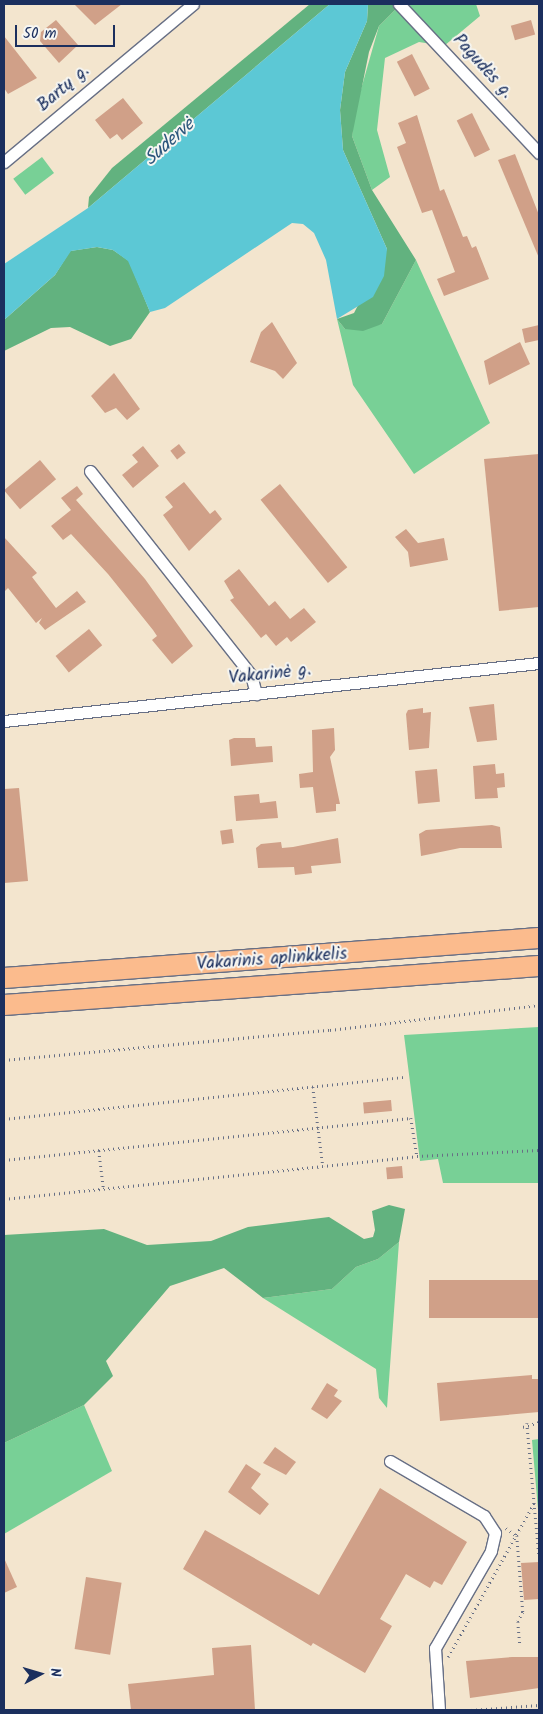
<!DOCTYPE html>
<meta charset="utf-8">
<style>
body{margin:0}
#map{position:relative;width:543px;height:1714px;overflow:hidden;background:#f3e5ce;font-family:Kalam,sans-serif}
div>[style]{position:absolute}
.green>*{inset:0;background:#78d096;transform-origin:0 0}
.forest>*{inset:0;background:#62b27f}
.water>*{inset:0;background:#5cc8d5}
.building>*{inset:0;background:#d0a088;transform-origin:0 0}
.path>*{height:2.5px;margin-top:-1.25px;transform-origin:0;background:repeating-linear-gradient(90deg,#676f85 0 1px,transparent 0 5px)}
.roads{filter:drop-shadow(1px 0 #676f85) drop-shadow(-1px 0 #676f85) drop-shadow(0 1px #676f85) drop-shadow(0 -1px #676f85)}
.street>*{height:11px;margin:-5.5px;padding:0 5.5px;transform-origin:5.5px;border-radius:5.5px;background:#fff}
.highway>*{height:20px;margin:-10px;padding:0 10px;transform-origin:10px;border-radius:10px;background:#fbbb8d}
span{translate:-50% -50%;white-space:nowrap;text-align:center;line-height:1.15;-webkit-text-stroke:4px #f6f6f2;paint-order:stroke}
.street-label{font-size:18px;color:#1b2f5e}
.water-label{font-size:19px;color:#2b557c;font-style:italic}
.frame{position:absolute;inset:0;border:5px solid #1b2f5e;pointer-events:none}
.north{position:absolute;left:15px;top:1649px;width:50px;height:50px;-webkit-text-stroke:4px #f6f6f2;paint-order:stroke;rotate:84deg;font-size:14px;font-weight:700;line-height:20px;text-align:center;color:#1b2f5e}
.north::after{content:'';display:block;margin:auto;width:18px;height:22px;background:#1b2f5e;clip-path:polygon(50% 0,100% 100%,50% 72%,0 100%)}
.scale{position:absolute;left:15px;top:25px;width:100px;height:22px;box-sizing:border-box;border:2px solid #1b2f5e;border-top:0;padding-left:6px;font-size:15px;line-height:18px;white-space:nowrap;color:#1b2f5e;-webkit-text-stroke:4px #f6f6f2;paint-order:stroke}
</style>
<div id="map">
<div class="green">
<div style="clip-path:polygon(401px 4px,476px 4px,480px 16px,444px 46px,419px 42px,385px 58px,377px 130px,390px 177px,372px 190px,352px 136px,354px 114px,379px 26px)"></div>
<div style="left:42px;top:157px;width:20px;height:36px;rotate:53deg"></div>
<div style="clip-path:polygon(416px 260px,490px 423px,414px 474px,353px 385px,337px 319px,345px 329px,382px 324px)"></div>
<div style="clip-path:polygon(539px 1027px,539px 1183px,443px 1183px,438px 1159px,420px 1161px,404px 1035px)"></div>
<div style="clip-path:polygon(399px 1242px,387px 1408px,379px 1398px,376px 1369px,263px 1298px,332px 1289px,356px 1267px,378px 1259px)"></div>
<div style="clip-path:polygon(84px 1405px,112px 1471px,4px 1534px,4px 1443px)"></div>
<div style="clip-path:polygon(539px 1439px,539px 1521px,532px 1440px)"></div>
</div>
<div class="forest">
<div style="clip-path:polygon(310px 4px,330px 4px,88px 208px,89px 197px,112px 168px)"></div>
<div style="clip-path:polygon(368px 4px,401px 4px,379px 26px,369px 52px,352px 136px,372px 190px,416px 260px,382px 324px,363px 331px,345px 329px,337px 319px,354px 313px,387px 249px,343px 150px,340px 110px,345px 72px,367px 21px)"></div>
<div style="clip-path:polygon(97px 247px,113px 250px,129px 261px,150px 312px,131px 339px,110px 346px,70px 327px,51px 328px,4px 351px,4px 320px,55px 275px,70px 251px)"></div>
<div style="clip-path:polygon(389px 1205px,405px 1209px,399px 1242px,378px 1259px,356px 1267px,332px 1289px,263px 1298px,224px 1268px,170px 1286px,106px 1361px,113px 1376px,84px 1405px,4px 1443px,4px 1235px,104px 1229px,147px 1245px,211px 1241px,248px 1227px,329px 1217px,364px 1239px,373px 1237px,375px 1230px,372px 1211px)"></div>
</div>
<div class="water">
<div style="clip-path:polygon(330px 4px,368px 4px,367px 21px,345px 72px,340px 110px,343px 150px,387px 249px,384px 276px,373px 297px,337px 319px,326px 260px,314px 233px,303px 224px,292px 223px,165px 308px,150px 312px,128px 261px,113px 250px,97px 247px,71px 251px,55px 275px,4px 320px,4px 264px,88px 208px)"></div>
</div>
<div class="building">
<div style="clip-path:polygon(74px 4px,122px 4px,95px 25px)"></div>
<div style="clip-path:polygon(56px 20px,78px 45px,59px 63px,40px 41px,41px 32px)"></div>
<div style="left:531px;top:20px;width:15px;height:21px;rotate:74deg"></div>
<div style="clip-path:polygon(4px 36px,37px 78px,8px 94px,4px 88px)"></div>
<div style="left:412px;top:54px;width:39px;height:17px;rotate:63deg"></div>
<div style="clip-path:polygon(123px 98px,143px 123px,122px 140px,117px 134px,110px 139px,95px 120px)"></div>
<div style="left:472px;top:113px;width:41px;height:17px;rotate:64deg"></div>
<div style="clip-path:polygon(417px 115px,440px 191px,444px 189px,463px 237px,467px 236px,472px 248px,476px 246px,489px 279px,444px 296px,437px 279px,455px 272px,432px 210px,422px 213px,397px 147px,406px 143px,398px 123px)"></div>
<div style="clip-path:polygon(515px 154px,539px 215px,539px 258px,498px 160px)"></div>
<div style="clip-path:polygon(272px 322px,297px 363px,283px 379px,275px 371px,250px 362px,261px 332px)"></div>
<div style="clip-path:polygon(539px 325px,539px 340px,525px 343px,522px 329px)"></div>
<div style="clip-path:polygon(520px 342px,530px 364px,489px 385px,484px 361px)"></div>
<div style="clip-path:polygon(114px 373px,140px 409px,127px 420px,116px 408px,105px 413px,91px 396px)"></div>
<div style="left:179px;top:444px;width:11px;height:11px;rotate:52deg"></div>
<div style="clip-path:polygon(143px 446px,159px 466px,133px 488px,122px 475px,138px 462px,132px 455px)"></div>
<div style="clip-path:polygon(539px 454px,539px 607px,499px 611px,484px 459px)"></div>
<div style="left:40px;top:460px;width:25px;height:47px;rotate:50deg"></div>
<div style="clip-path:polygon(184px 482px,210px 514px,215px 510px,222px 519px,189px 551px,163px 515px,173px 507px,165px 497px)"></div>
<div style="left:280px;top:484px;width:107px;height:25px;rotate:51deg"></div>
<div style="clip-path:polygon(77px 486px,83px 494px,76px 500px,145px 579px,193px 646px,172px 664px,152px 640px,157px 636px,153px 630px,108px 574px,71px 534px,63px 540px,51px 526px,71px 510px,61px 498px)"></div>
<div style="clip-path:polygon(406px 529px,418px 543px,444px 538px,448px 560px,410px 567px,408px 552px,395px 537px)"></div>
<div style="clip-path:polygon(4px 537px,37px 573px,32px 577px,56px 608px,77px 591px,86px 602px,45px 630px,39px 623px,42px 618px,36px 623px,8px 588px,4px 592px)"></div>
<div style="clip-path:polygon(239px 569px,269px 606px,275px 601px,290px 619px,304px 608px,316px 622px,291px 642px,287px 637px,276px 646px,266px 634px,261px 638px,230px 600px,234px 598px,224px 581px)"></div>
<div style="left:89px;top:629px;width:21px;height:43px;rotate:51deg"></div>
<div style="clip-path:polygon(494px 704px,497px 740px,477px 742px,469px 707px)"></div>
<div style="clip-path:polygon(423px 708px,423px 713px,431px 712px,429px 748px,409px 750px,406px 714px,408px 710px)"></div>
<div style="clip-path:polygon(334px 728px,335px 750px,330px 757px,340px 804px,336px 804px,336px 811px,316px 813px,313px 787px,300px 788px,299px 774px,313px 772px,312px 730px)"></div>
<div style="clip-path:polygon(234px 738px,255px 738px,256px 747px,272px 746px,273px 762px,231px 766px,229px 740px)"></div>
<div style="clip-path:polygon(495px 764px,496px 774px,504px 773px,505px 787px,497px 788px,498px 798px,475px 799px,473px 766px)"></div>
<div style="left:437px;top:769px;width:33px;height:22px;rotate:85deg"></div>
<div style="clip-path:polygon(19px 788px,28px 881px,4px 883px,4px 789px)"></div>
<div style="clip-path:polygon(259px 794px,260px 803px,276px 801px,278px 818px,236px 821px,234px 796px)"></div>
<div style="clip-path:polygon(492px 825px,500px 827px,502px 848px,460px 848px,421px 856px,419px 834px,426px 830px)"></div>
<div style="left:232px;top:829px;width:14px;height:12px;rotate:82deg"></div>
<div style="clip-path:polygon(338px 838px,341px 863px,311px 866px,312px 873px,295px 875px,294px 867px,258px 868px,256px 848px,261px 844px,281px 842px,282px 848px,293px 847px)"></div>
<div style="left:391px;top:1100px;width:11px;height:28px;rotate:85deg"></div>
<div style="left:402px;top:1166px;width:12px;height:16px;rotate:85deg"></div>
<div style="left:539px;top:1280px;width:38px;height:110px;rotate:90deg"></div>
<div style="clip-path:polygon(532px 1375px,532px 1379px,539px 1379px,539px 1412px,440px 1421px,437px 1383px)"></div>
<div style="clip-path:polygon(327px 1383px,338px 1390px,334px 1396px,342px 1401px,327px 1419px,311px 1409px)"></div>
<div style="clip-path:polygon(275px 1447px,296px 1462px,286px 1475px,263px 1463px)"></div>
<div style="clip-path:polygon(246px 1464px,261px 1474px,251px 1488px,269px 1504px,260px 1515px,228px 1492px)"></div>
<div style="clip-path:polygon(380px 1488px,467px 1542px,442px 1585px,434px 1581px,430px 1588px,406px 1574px,380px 1619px,392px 1626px,365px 1673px,313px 1643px,311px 1646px,183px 1569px,205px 1530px,319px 1595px)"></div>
<div style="clip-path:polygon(4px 1558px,17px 1587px,4px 1593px)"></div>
<div style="clip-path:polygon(539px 1562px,539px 1599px,524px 1600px,521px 1563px)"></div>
<div style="left:86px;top:1577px;width:36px;height:73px;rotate:9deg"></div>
<div style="clip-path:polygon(251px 1645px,255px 1710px,131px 1710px,128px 1684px,214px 1675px,212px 1648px)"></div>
<div style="clip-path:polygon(512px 1657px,539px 1657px,539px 1688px,470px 1698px,466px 1661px)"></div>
</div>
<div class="path">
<div style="left:4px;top:1060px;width:327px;rotate:-5.3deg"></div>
<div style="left:330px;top:1030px;width:210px;rotate:-6.8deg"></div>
<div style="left:313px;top:1087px;width:80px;rotate:82.8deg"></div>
<div style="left:4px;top:1119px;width:403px;rotate:-6deg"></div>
<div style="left:99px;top:1151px;width:38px;rotate:83deg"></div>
<div style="left:4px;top:1160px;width:409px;rotate:-5.9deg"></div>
<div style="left:411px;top:1118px;width:38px;rotate:81deg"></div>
<div style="left:4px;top:1199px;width:415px;rotate:-5.9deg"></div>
<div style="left:417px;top:1156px;width:122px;rotate:-2.8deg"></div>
<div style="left:527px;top:1423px;width:132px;rotate:84.8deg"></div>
<div style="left:523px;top:1427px;width:17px;rotate:-17deg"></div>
<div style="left:506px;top:1528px;width:14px;rotate:36deg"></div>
<div style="left:517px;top:1536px;width:76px;rotate:85.5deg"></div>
<div style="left:523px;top:1612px;width:11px;rotate:117deg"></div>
<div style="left:518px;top:1622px;width:22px;rotate:85deg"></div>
<div style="left:448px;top:1657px;width:176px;rotate:-60.8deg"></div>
<div style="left:471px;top:1710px;width:68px;rotate:-4.2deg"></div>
</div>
<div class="roads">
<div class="street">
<div style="left:399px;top:4px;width:204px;rotate:46.8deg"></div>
<div style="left:4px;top:162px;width:246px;rotate:-39.9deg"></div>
<div style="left:90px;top:471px;width:260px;rotate:51.7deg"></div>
<div style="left:251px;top:675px;width:20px;rotate:75deg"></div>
<div style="left:4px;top:721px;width:538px;rotate:-6.19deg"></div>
<div style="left:390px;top:1461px;width:109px;rotate:30.3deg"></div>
<div style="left:484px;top:1516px;width:20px;rotate:57deg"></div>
<div style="left:495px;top:1533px;width:18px;rotate:103deg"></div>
<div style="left:491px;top:1551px;width:112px;rotate:120deg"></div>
<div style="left:435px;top:1648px;width:62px;rotate:86.3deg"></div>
</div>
<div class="highway">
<div style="left:4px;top:978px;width:536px;rotate:-4.28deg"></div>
<div style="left:4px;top:1005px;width:536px;rotate:-4.17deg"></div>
</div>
</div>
<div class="street-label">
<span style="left:482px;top:67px;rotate:48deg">Pagudės g.</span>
<span style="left:64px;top:89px;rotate:-40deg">Bartų g.</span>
<span style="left:270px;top:675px;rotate:-6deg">Vakarinė g.</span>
<span style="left:272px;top:960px;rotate:-4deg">Vakarinis aplinkkelis</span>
</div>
<div class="water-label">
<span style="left:170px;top:143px;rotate:-42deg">Sudervė</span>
</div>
<div class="frame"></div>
<div class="north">N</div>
<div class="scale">50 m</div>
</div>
